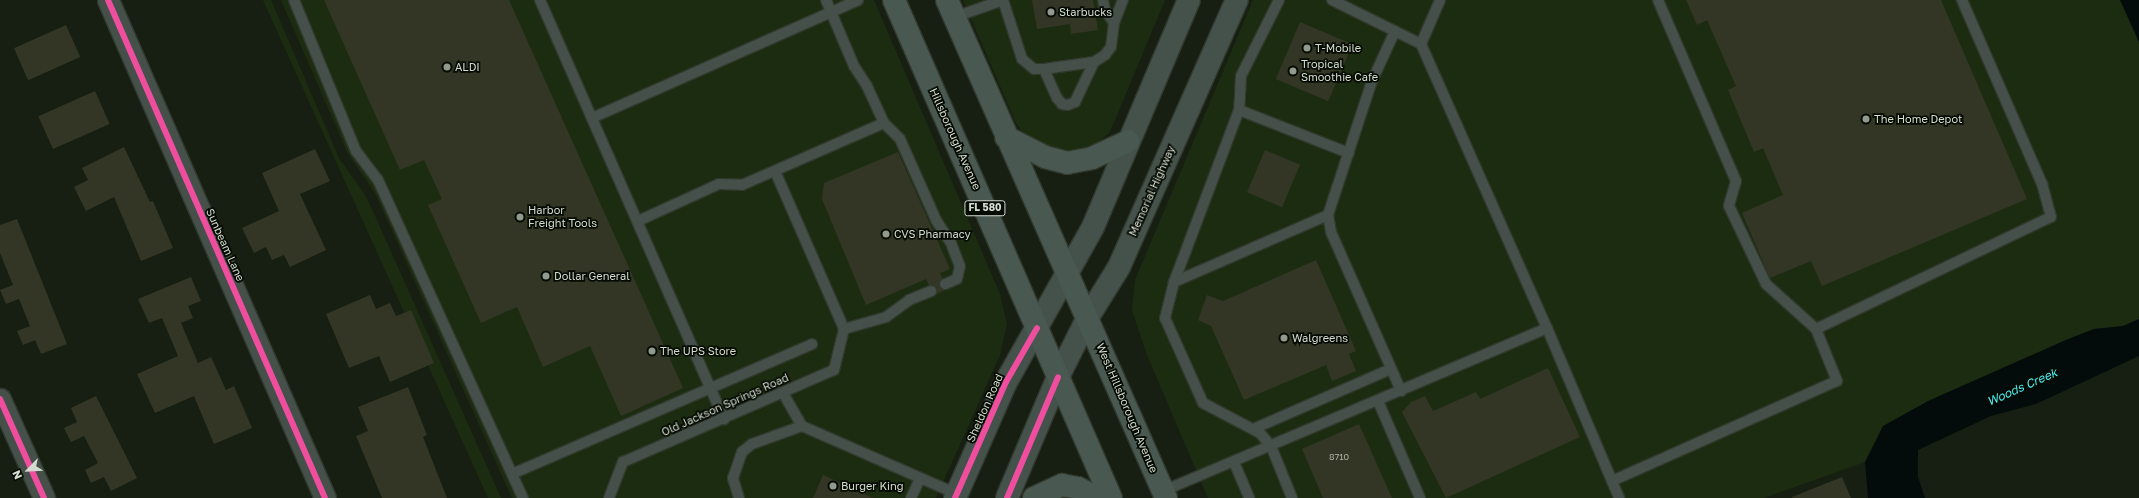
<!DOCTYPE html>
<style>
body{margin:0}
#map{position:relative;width:2139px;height:498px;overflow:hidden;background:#171f12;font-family:"Golos Text",sans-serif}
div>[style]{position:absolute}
.built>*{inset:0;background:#1c2c11}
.water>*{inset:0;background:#030c0b}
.building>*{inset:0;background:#333624;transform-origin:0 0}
.roads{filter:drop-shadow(1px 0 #32392d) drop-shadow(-1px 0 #32392d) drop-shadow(0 1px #32392d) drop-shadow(0 -1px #32392d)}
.service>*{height:10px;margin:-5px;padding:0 5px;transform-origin:5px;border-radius:5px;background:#445049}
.minor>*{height:21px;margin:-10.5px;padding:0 10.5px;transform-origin:10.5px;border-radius:10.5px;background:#445049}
.secondary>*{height:22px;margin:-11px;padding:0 11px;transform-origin:11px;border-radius:11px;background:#44524b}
.primary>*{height:22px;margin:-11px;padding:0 11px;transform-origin:11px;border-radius:11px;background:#495851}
.cycleway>*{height:6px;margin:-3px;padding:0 3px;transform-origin:3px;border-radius:3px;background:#ef4d9e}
.dots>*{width:11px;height:11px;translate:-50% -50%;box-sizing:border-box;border:2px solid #060b03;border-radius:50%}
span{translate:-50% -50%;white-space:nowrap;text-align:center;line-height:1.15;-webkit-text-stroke:3.5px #060b03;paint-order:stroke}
.number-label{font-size:9px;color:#abb2a4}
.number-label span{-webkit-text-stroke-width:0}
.shield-label span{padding:1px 3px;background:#060b03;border:1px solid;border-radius:3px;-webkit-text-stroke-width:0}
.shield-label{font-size:10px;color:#d3dcce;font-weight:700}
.poi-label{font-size:11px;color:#d3dcce}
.left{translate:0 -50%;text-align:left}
.street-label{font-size:11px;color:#d3dcce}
.water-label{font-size:12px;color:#4aebf0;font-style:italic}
.north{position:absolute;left:8px;top:450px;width:40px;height:40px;-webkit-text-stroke:3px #060b03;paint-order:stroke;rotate:246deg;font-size:11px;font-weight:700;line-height:16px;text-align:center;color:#d3dcce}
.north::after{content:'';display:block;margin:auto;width:14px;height:18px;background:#d3dcce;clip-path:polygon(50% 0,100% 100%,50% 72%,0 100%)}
</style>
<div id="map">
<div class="built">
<div style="clip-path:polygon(263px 0,271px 0,339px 158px,367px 198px,501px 498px,488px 498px)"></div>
<div style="clip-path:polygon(281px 0,874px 0,1000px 294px,1007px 324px,1000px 355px,936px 498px,512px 498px,375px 193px,348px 154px)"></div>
<div style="clip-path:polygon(963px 0,1165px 0,1110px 132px,1090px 149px,1076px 153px,1051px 151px,1024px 134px,1016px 123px)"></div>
<div style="clip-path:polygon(1253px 0,2120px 0,2139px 42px,2139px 319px,2123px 326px,2094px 329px,1883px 426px,1865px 462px,1764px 498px,1208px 498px,1147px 355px,1132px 310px,1135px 280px)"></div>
</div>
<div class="water">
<div style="clip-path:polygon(2120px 0,2139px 0,2139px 42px)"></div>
<div style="clip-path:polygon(2139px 319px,2139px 356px,2036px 404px,1991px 416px,1918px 450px,1918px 477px,1925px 498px,1868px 498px,1865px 462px,1883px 426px,1928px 401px,2068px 339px,2094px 329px,2123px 326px)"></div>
</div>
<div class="building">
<div style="clip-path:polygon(324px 0,509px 0,683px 388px,621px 416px,590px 346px,543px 367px,517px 307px,481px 323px,428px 205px,442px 199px,424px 160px,400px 170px)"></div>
<div style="clip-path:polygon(1032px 0,1093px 0,1098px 30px,1071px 34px,1070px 24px,1037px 29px)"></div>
<div style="clip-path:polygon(1686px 0,1941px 0,2027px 199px,1822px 286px,1811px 261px,1770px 278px,1742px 213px,1783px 195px,1763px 148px,1754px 152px,1728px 90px,1736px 86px,1707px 20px,1697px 25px)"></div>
<div style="left:1300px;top:22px;width:57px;height:62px;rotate:23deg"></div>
<div style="left:66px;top:25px;width:35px;height:57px;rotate:66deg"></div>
<div style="left:95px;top:91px;width:36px;height:62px;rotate:66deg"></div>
<div style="clip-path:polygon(124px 147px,150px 202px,153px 201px,173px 248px,141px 261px,114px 197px,86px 211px,74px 187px,88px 180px,82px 168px)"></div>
<div style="clip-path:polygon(315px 149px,330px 181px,300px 194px,326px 250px,290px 267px,284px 255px,272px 260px,266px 247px,254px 253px,242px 228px,279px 211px,262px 173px)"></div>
<div style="left:1265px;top:150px;width:38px;height:46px;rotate:23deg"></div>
<div style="clip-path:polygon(898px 152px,950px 269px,940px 273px,942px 278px,939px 286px,945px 290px,937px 294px,937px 288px,929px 285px,926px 279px,866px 305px,822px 199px,824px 183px)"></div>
<div style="clip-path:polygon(17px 219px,67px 344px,41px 354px,35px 340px,23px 345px,17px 331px,30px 326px,19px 299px,6px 304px,0 290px,13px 285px,0 253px,0 225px)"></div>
<div style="clip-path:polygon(1316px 260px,1356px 351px,1349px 354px,1356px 371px,1332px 381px,1326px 365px,1244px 400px,1211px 326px,1198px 320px,1207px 295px,1223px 301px)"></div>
<div style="clip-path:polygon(191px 277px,201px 301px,188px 306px,193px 318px,181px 323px,198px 363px,211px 357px,226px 390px,234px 386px,252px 428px,214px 444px,194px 396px,155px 413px,137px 374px,178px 356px,162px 318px,149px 323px,138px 299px)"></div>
<div style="clip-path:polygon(370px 295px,376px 309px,390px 303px,396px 316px,411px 310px,434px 363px,390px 382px,379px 356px,349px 368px,326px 314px)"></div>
<div style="clip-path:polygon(1548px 368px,1580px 437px,1446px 498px,1402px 412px,1411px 402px,1425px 396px,1433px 411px,1476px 392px,1480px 399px)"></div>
<div style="clip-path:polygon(408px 387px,427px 435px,423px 437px,447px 498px,382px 498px,356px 436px,368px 431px,358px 407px)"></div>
<div style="clip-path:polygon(96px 396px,137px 478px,111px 491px,104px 477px,91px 483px,85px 470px,98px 463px,84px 436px,71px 442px,64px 428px,77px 422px,71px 408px)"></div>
<div style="clip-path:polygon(1359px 424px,1392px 498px,1323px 498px,1302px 449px)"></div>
<div style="clip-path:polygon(823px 475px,873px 498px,813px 498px)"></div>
<div style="clip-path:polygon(1842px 477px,1851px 498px,1792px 498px,1792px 497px)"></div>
</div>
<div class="roads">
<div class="service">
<div style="left:294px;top:0;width:163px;rotate:67.7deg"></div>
<div style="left:356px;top:151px;width:36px;rotate:53deg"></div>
<div style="left:378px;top:180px;width:349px;rotate:65.5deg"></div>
<div style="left:540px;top:0;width:458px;rotate:66.3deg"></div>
<div style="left:1103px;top:0;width:10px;rotate:79deg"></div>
<div style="left:1105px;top:10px;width:16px;rotate:55deg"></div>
<div style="left:1279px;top:0;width:85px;rotate:116.6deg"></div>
<div style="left:1241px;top:76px;width:34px;rotate:93deg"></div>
<div style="left:1239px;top:110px;width:184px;rotate:110.7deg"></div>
<div style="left:1174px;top:282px;width:37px;rotate:104deg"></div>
<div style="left:1165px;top:318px;width:93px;rotate:65.9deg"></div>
<div style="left:1203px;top:403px;width:64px;rotate:27.8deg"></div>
<div style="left:1260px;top:433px;width:17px;rotate:50deg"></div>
<div style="left:1271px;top:446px;width:56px;rotate:68deg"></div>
<div style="left:1332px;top:0;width:99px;rotate:26.3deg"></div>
<div style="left:1421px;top:44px;width:311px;rotate:66.1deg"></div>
<div style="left:1547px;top:328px;width:185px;rotate:67deg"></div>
<div style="left:1658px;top:0;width:197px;rotate:66.7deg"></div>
<div style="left:1736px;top:181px;width:26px;rotate:106deg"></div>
<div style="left:1729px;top:206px;width:86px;rotate:64.6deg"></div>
<div style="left:1766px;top:284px;width:67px;rotate:42deg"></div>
<div style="left:955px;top:17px;width:51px;rotate:-19.5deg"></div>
<div style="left:1003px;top:0;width:62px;rotate:72.1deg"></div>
<div style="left:1022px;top:59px;width:16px;rotate:40deg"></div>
<div style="left:1034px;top:69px;width:10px"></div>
<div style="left:1044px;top:69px;width:50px;rotate:-8deg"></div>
<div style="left:1094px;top:62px;width:13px;rotate:-32deg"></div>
<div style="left:1105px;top:55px;width:10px;rotate:-53deg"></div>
<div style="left:1111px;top:47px;width:24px;rotate:-83deg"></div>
<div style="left:1114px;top:23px;width:25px;rotate:-69deg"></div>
<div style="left:1395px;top:31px;width:55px;rotate:114.7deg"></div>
<div style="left:1372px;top:81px;width:141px;rotate:108.2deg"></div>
<div style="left:1328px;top:215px;width:17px;rotate:80deg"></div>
<div style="left:1331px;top:232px;width:174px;rotate:66.2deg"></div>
<div style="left:1421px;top:44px;width:48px;rotate:-66.6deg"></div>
<div style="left:1044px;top:69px;width:32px;rotate:66deg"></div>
<div style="left:1057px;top:98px;width:8px;rotate:50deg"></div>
<div style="left:1062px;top:104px;width:6px;rotate:9deg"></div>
<div style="left:1068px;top:105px;width:8px;rotate:-23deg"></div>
<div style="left:1075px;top:102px;width:44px;rotate:-64.6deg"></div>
<div style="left:1239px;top:110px;width:118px;rotate:21.4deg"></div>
<div style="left:592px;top:118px;width:291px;rotate:-23.9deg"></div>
<div style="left:884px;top:123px;width:23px;rotate:45deg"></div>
<div style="left:900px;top:139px;width:89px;rotate:66deg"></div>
<div style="left:936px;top:220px;width:27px;rotate:57deg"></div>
<div style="left:951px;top:243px;width:25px;rotate:69deg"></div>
<div style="left:960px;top:266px;width:13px;rotate:103deg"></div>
<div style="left:957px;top:279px;width:13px;rotate:157deg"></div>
<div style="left:775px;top:171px;width:172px;rotate:66.4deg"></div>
<div style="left:638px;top:221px;width:89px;rotate:-24.6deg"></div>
<div style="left:719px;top:184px;width:23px;rotate:2deg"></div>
<div style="left:742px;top:185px;width:155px;rotate:-23.6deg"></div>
<div style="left:884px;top:123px;width:41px;rotate:-114.7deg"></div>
<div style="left:867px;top:86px;width:24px;rotate:-123deg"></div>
<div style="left:854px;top:66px;width:72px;rotate:-113deg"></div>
<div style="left:1174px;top:282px;width:168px;rotate:-23.5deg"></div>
<div style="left:844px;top:329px;width:44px;rotate:-15.9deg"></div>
<div style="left:886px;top:317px;width:29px;rotate:-36deg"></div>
<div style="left:909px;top:300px;width:24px;rotate:-22deg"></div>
<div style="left:783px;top:393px;width:38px;rotate:60deg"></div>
<div style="left:802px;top:426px;width:169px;rotate:23.7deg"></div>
<div style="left:1378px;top:401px;width:106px;rotate:66.6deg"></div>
<div style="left:1253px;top:429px;width:150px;rotate:-23.5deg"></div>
<div style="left:1234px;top:462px;width:39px;rotate:67deg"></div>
<div style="left:512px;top:474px;width:327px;rotate:-23.4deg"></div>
<div style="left:1612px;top:481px;width:246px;rotate:-24deg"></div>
<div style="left:1837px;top:381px;width:56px;rotate:-112deg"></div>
<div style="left:1816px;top:329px;width:260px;rotate:-25.5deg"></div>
<div style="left:2051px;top:217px;width:34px;rotate:-105deg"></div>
<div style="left:2042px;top:184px;width:201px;rotate:-113.5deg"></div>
<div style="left:1163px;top:491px;width:417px;rotate:-23deg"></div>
<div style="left:609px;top:498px;width:39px;rotate:-69deg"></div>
<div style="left:623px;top:462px;width:230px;rotate:-23.6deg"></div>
<div style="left:834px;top:370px;width:42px;rotate:-76.3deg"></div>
<div style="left:739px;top:498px;width:21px;rotate:-107deg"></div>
<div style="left:733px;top:478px;width:28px;rotate:-71deg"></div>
<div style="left:742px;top:452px;width:13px;rotate:-39deg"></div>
<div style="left:752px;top:444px;width:53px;rotate:-19.8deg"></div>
<div style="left:911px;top:498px;width:21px;rotate:-65deg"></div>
</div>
<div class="minor">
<div style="left:108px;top:0;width:543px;rotate:66.46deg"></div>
<div style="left:0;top:399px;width:108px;rotate:66deg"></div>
</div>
<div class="secondary">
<div style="left:955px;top:498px;width:127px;rotate:-66.3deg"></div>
<div style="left:1006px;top:382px;width:178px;rotate:-60.7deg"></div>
<div style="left:1093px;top:227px;width:246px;rotate:-67.1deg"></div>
<div style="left:1007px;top:498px;width:131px;rotate:-67.1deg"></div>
<div style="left:1058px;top:377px;width:67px;rotate:-63.4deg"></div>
<div style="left:1088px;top:317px;width:59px;rotate:-58.2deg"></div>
<div style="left:1119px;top:267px;width:292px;rotate:-66.2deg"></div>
</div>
<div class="primary">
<div style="left:894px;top:0;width:543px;rotate:66.46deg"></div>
<div style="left:947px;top:0;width:544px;rotate:66.26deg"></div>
<div style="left:1006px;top:137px;width:44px;rotate:27.1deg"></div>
<div style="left:1045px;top:157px;width:23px;rotate:15deg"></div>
<div style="left:1067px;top:163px;width:25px;rotate:-11deg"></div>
<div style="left:1092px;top:158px;width:40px;rotate:-25deg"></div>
<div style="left:1034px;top:498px;width:31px;rotate:-25deg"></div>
<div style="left:1062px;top:485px;width:16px;rotate:11deg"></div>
<div style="left:1078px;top:488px;width:22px;rotate:27deg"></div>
</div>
</div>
<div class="cycleway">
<div style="left:108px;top:0;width:543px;rotate:66.46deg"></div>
<div style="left:0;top:399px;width:108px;rotate:66deg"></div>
<div style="left:955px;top:498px;width:127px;rotate:-66.3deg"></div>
<div style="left:1006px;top:382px;width:62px;rotate:-60.1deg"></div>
<div style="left:1007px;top:498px;width:131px;rotate:-67.1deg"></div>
</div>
<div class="dots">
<div style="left:1051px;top:12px;background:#919a8c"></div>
<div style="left:1307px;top:48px;background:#919a8c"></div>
<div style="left:447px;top:67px;background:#919a8c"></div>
<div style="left:1293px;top:71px;background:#919a8c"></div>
<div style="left:1866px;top:119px;background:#919a8c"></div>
<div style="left:520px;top:217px;background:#919a8c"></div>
<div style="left:886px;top:234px;background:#919a8c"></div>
<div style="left:546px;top:276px;background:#919a8c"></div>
<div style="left:1284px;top:338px;background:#919a8c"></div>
<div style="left:652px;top:351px;background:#919a8c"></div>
<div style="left:833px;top:486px;background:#919a8c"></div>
</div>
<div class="number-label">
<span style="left:1339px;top:457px">8710</span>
</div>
<div class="shield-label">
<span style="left:985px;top:208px">FL 580</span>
</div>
<div class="poi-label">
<span class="left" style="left:1059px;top:12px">Starbucks</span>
<span class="left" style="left:1315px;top:48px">T-Mobile</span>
<span class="left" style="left:1301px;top:71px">Tropical<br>Smoothie Cafe</span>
<span class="left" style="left:455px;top:67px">ALDI</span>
<span class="left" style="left:1874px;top:119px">The Home Depot</span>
<span class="left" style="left:528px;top:217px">Harbor<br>Freight Tools</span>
<span class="left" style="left:894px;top:234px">CVS Pharmacy</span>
<span class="left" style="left:554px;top:276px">Dollar General</span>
<span class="left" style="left:1292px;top:338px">Walgreens</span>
<span class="left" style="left:660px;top:351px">The UPS Store</span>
<span class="left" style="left:841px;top:486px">Burger King</span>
</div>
<div class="street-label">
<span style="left:955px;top:139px;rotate:66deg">Hillsborough Avenue</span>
<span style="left:1152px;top:191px;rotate:-66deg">Memorial Highway</span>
<span style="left:225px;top:245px;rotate:66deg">Sunbeam Lane</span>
<span style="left:725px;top:405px;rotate:-24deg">Old Jackson Springs Road</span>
<span style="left:985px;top:408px;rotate:-66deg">Sheldon Road</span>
<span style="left:1127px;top:408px;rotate:67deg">West Hillsborough Avenue</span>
</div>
<div class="water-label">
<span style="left:2022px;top:387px;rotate:-24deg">Woods Creek</span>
</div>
<div class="north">N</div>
</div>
